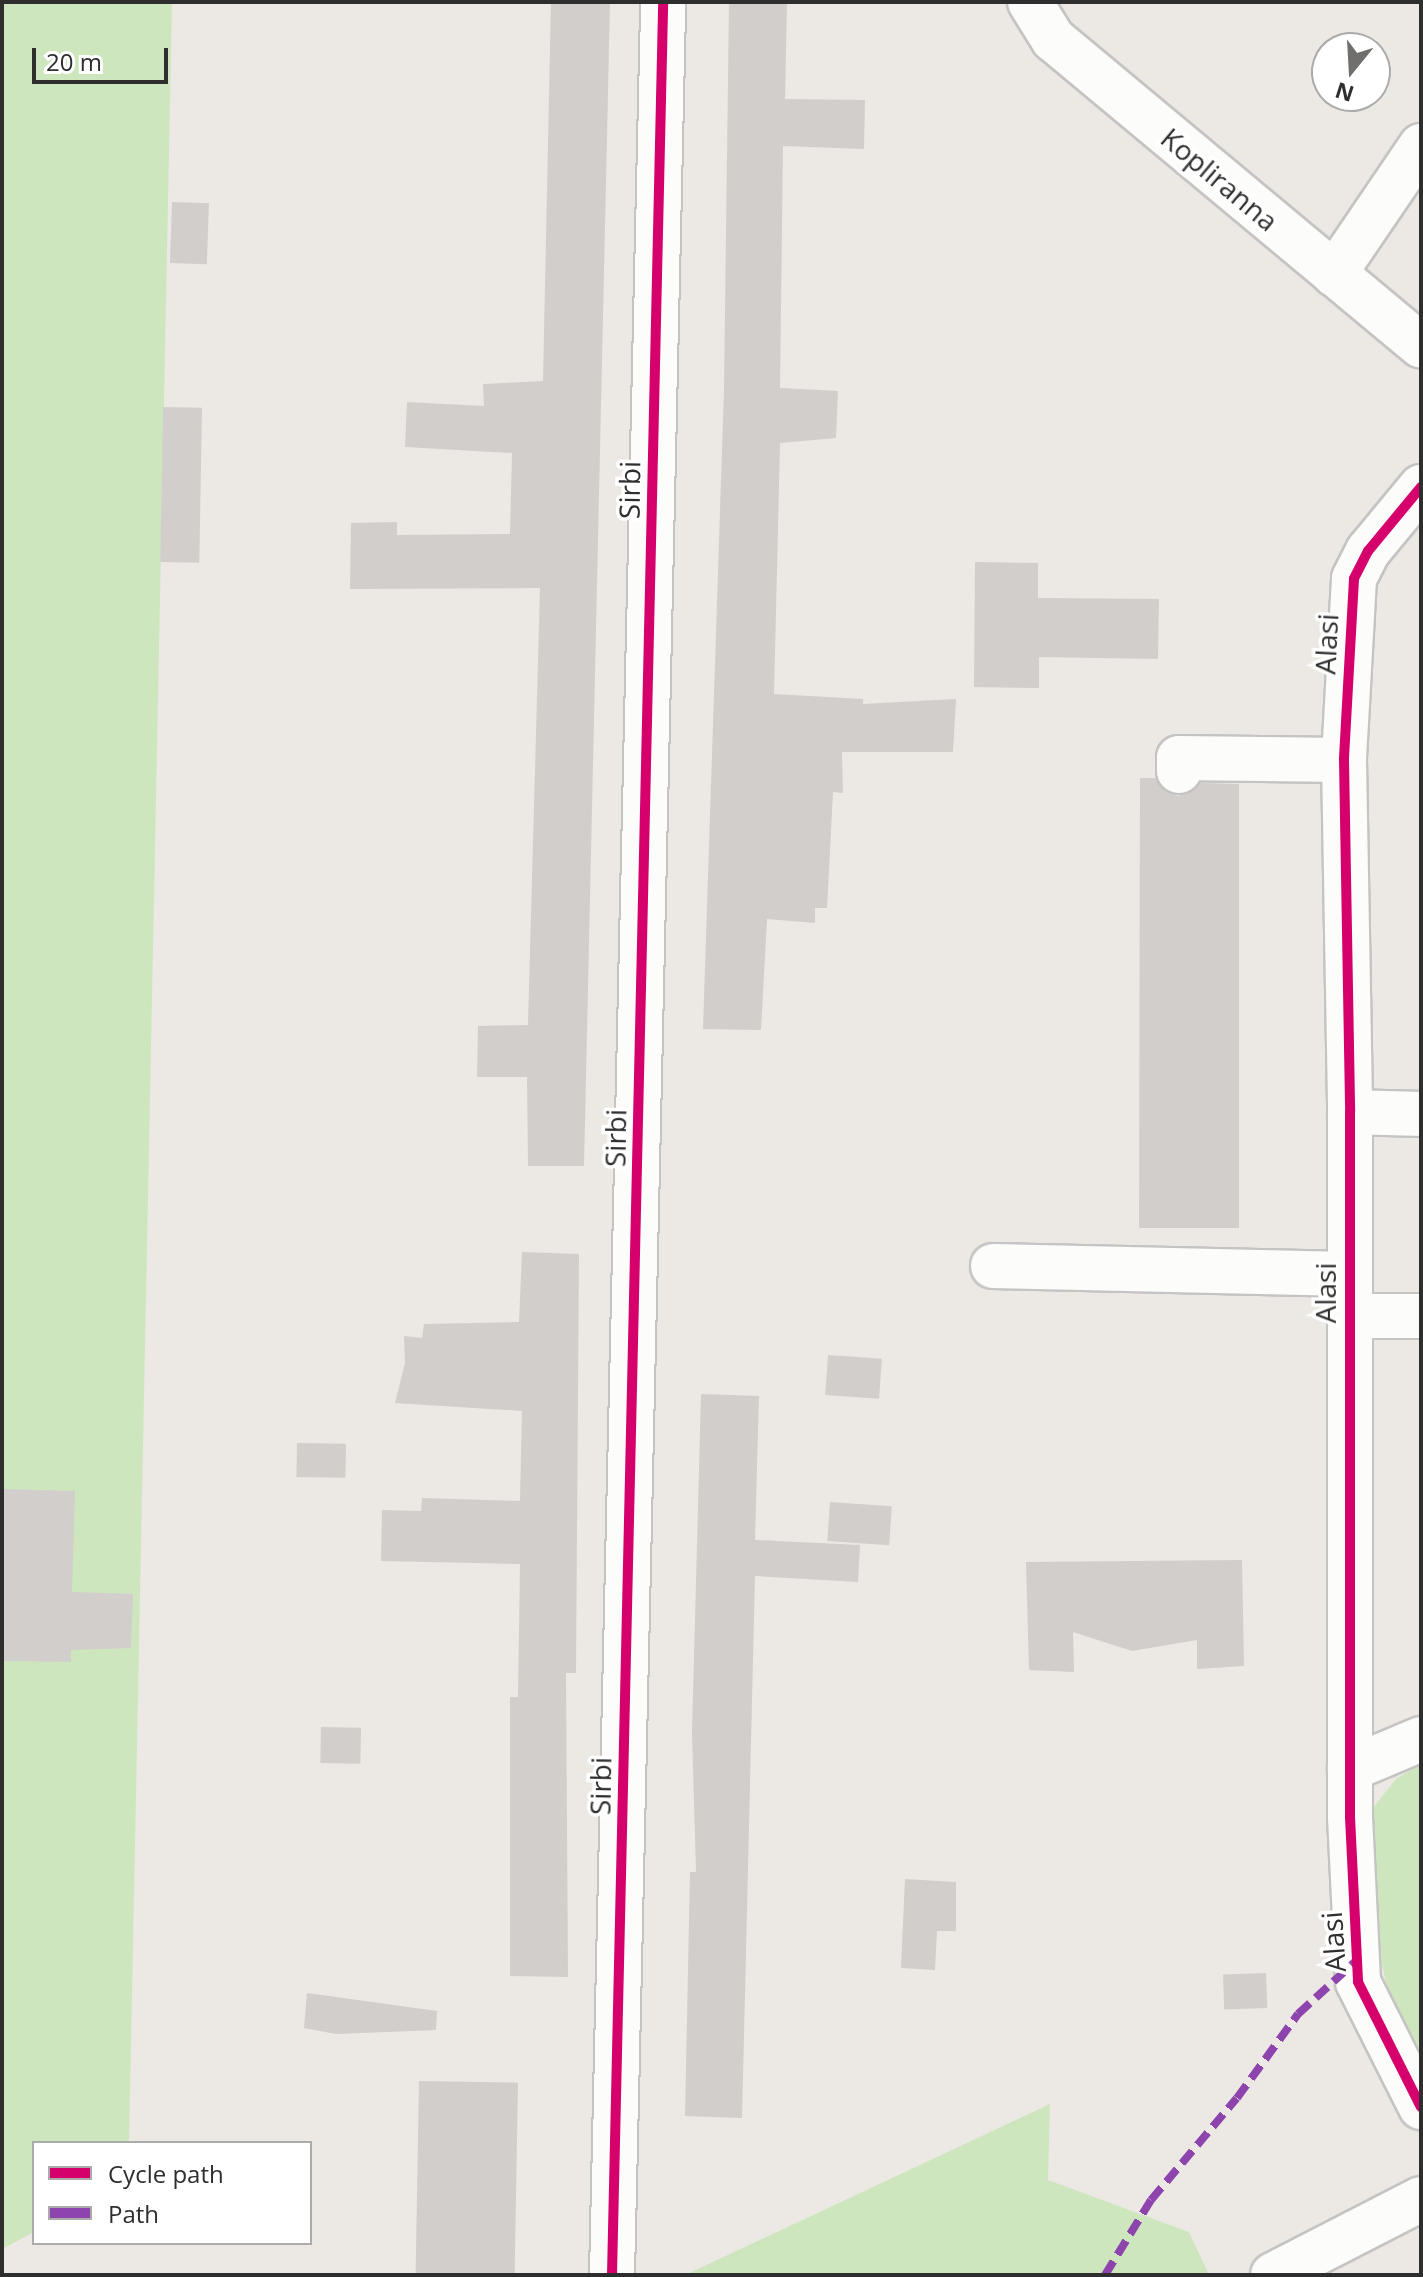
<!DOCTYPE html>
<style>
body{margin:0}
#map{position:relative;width:1423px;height:2277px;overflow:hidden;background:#ece8e4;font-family:"Open Sans",sans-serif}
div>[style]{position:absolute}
.green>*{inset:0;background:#cee6be}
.building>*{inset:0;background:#d1cecb;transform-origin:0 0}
.roads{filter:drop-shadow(2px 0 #c5c4c5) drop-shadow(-2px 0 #c5c4c5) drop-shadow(0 2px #c5c4c5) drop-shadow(0 -2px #c5c4c5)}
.minor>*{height:44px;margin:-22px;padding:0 22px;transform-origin:22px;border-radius:22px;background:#fcfcfb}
.quiet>*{height:8px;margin-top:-4px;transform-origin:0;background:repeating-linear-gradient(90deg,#8e44ad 0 16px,transparent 0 24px)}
.cycleway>*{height:10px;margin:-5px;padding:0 5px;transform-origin:5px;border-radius:5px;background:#d6006c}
span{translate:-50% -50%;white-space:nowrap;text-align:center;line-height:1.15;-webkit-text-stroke:7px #fff;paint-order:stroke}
.street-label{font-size:28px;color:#2e2e2e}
.frame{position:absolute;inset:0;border:4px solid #2e2e2e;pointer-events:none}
.legend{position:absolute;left:32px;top:2141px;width:280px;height:104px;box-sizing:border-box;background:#fff;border:2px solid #ababab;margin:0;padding:10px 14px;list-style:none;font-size:24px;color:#2e2e2e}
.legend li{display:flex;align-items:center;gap:16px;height:40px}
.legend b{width:40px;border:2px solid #ababab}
.north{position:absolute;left:1311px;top:32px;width:80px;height:80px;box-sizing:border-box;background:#fff;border:2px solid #ababab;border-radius:50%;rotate:198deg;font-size:22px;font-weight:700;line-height:32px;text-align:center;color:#2e2e2e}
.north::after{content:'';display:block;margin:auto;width:28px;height:36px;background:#706f6e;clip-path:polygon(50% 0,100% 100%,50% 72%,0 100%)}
.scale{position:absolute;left:32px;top:48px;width:136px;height:36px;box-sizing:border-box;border:4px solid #2e2e2e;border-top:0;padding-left:10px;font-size:24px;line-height:28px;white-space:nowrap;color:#2e2e2e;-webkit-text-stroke:6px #fff;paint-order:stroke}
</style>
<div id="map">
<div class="green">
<div style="clip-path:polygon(2px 2px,172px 2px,129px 2143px,34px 2143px,34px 2232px,2px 2249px)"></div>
<div style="clip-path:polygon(1421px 1764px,1421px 2054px,1388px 1991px,1376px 1939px,1372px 1809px,1396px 1779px)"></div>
<div style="clip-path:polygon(1050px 2104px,1048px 2180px,1189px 2232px,1209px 2275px,685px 2275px)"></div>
</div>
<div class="building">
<div style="clip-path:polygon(551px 2px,610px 2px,584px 1166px,528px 1166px,527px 1077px,477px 1077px,478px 1026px,528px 1025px,540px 588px,350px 589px,351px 523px,397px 522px,397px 535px,510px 534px,512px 453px,405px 447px,407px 402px,484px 406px,483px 384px,543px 381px)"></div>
<div style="clip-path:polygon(729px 2px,787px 2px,785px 99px,865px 100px,864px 149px,783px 146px,780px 388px,838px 391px,836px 438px,780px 443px,774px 694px,863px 699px,863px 704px,956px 699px,953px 752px,842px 752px,843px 793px,833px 792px,827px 908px,815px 908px,815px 923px,767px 919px,761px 1030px,703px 1029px,724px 390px)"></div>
<div style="left:172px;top:202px;width:37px;height:61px;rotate:2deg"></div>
<div style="left:163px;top:407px;width:39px;height:155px;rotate:1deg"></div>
<div style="clip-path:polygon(975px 562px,1038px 563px,1038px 598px,1159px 599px,1158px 659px,1039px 657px,1039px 688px,974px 687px)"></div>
<div style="clip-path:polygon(1140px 778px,1156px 778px,1166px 792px,1178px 796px,1201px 783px,1239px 784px,1239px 1228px,1139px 1228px)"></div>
<div style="clip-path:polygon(522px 1252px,579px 1254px,576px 1673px,566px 1673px,568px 1977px,510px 1976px,510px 1697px,518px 1697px,520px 1564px,381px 1561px,382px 1510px,421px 1511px,422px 1498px,520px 1501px,522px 1411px,395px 1403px,405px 1363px,404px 1336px,422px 1338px,424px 1324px,519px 1322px)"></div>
<div style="left:828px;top:1355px;width:54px;height:40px;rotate:4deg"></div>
<div style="clip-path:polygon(701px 1394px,759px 1396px,755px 1540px,860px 1545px,858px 1582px,755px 1576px,742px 2118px,685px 2116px,690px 1872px,696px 1872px,692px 1732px)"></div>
<div style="left:297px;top:1443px;width:49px;height:34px;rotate:1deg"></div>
<div style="clip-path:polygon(2px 1489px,75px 1491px,72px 1592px,133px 1594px,131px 1648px,71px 1650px,71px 1662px,2px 1661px)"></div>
<div style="left:830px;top:1502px;width:62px;height:39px;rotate:4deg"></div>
<div style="clip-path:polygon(1242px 1560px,1244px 1666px,1197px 1669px,1197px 1640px,1132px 1651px,1073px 1632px,1074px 1672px,1029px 1670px,1026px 1562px)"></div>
<div style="left:321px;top:1727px;width:40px;height:36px;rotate:1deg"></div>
<div style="clip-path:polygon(905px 1879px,956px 1882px,956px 1931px,937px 1931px,935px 1970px,901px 1968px)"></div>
<div style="left:1266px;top:1973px;width:35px;height:43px;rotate:88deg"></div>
<div style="clip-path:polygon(307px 1993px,437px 2011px,436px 2030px,336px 2034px,304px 2028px)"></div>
<div style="left:419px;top:2081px;width:99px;height:194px;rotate:1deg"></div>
</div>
<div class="roads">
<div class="minor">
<div style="left:1030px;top:2px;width:44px;rotate:58.1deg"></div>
<div style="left:1053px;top:39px;width:479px;rotate:39.8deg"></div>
<div style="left:1334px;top:274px;width:155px;rotate:-55.8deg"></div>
<div style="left:1421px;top:487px;width:83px;rotate:129.6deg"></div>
<div style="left:1368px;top:551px;width:31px;rotate:117deg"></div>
<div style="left:1354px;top:579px;width:181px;rotate:93.2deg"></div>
<div style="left:1344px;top:760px;width:352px;rotate:89deg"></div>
<div style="left:1350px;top:1112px;width:705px;rotate:90deg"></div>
<div style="left:1350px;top:1817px;width:165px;rotate:87.2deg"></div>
<div style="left:1358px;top:1982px;width:140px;rotate:63.3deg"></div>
<div style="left:1179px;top:771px;width:13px;rotate:-90deg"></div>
<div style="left:1179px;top:758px;width:165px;rotate:0.7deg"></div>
<div style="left:1350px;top:1112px;width:71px;rotate:1.6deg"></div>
<div style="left:993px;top:1266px;width:356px;rotate:1.3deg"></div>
<div style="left:1349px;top:1316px;width:72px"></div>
<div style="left:1350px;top:1769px;width:77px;rotate:-22.9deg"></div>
<div style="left:612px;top:2275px;width:2274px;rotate:-88.71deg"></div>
<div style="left:1273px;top:2275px;width:166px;rotate:-27.2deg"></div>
</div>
</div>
<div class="quiet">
<div style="left:1105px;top:2275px;width:88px;rotate:-58.5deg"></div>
<div style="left:1151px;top:2200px;width:133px;rotate:-49.9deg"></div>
<div style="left:1237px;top:2098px;width:104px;rotate:-54deg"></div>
<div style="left:1298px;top:2014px;width:80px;rotate:-42.5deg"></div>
</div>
<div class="cycleway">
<div style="left:1421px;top:487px;width:83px;rotate:129.6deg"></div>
<div style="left:1368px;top:551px;width:31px;rotate:117deg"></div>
<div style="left:1354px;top:579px;width:181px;rotate:93.2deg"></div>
<div style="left:1344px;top:760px;width:352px;rotate:89deg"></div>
<div style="left:1350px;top:1112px;width:705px;rotate:90deg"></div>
<div style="left:1350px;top:1817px;width:165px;rotate:87.2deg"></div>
<div style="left:1358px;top:1982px;width:140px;rotate:63.3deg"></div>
<div style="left:612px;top:2275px;width:2274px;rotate:-88.71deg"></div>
</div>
<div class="street-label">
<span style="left:1220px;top:179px;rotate:40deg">Kopliranna</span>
<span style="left:629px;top:490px;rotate:-89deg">Sirbi</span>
<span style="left:1326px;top:644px;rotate:-87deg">Alasi</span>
<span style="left:615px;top:1138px;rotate:-89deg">Sirbi</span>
<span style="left:1325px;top:1293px;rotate:-90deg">Alasi</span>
<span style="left:600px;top:1786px;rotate:-89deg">Sirbi</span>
<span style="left:1333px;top:1942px;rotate:-94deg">Alasi</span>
</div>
<div class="frame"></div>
<ul class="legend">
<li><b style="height:10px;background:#d6006c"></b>Cycle path</li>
<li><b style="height:10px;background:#8e44ad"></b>Path</li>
</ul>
<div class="north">N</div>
<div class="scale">20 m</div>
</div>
